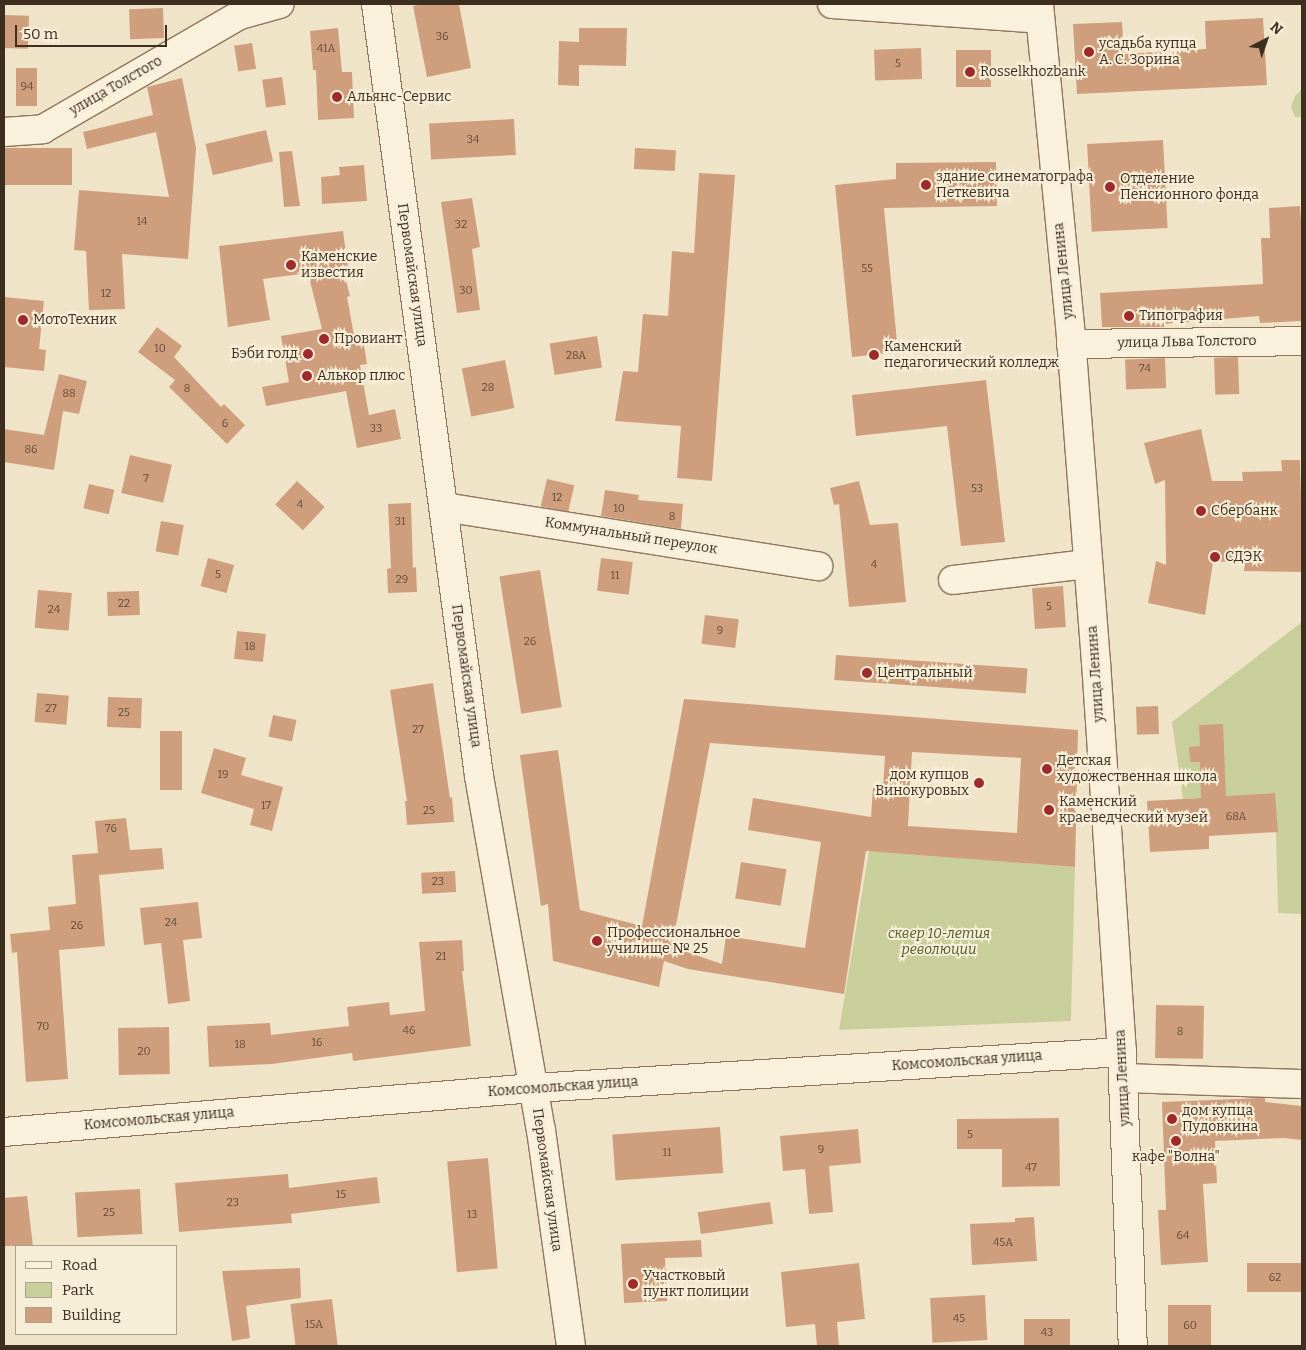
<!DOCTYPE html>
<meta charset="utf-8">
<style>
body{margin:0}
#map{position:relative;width:1306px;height:1350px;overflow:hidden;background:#f0e4c8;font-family:Bitter,serif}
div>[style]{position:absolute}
.green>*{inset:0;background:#c9cf9b}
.building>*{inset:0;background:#cf9f7d;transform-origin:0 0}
.roads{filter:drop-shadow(1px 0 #8d765c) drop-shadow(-1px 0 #8d765c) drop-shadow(0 1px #8d765c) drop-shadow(0 -1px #8d765c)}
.minor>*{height:28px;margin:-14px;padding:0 14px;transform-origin:14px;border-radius:14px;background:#faf1dc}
.dots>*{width:14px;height:14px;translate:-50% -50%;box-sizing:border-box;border:2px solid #f7eed8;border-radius:50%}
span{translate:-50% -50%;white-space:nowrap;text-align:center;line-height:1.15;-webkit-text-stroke:4px #f7eed8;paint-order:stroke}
.number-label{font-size:11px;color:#624a37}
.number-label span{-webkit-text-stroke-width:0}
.poi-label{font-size:14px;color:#3d2e20}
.left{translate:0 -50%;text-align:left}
.right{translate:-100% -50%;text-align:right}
.street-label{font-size:14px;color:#3d2e20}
.park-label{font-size:14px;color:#4d5a26;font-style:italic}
.frame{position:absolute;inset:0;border:5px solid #3d2e20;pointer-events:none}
.legend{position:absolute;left:15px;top:1245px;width:162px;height:90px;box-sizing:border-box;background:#f7eed8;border:1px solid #ada18e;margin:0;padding:6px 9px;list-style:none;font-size:15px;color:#3d2e20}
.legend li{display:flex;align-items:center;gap:10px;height:25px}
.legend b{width:25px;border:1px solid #ada18e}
.north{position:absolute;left:1241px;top:15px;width:50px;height:50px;-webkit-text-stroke:4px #f7eed8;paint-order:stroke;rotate:41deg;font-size:14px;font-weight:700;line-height:20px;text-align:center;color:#3d2e20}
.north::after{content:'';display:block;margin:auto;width:18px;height:22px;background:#3d2e20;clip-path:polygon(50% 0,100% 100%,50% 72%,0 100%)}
.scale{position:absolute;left:15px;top:25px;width:152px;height:22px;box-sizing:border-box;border:2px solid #3d2e20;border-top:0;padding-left:6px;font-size:15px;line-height:18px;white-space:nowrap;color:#3d2e20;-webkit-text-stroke:4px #f7eed8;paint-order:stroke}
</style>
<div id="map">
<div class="green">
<div style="clip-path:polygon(1302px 89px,1302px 117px,1295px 117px,1291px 107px,1295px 96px)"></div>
<div style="clip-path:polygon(1302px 622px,1302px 914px,1278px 913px,1275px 793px,1183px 799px,1172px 722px)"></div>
<div style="clip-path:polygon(869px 851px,1075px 867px,1071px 1021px,839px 1030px)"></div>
</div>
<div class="building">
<div style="clip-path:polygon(423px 4px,459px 4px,471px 68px,427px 77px,413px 6px)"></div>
<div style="left:163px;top:8px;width:30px;height:34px;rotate:88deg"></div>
<div style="left:4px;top:15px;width:25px;height:33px;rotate:2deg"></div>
<div style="clip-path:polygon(1263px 18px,1267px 85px,1077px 94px,1073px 24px,1122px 22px,1124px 54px,1206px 49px,1205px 21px)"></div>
<div style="clip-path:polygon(338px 28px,342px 72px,352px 72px,354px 118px,318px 120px,316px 70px,313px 70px,310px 31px)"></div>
<div style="clip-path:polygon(579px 28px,627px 28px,626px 66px,579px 65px,579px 86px,558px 85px,559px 41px,579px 42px)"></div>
<div style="left:252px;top:43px;width:26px;height:18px;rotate:81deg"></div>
<div style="left:921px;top:48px;width:31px;height:47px;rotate:88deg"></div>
<div style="left:956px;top:50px;width:35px;height:37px"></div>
<div style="left:16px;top:68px;width:21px;height:38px"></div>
<div style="left:282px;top:77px;width:28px;height:20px;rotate:82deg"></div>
<div style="clip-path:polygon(182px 78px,196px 148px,188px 259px,122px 254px,125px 309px,89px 310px,86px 251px,74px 250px,79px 190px,169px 197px,156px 132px,87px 149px,83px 132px,153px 115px,147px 87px)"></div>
<div style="left:514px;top:119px;width:36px;height:85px;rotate:87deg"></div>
<div style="left:266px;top:130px;width:32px;height:62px;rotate:77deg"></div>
<div style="left:1163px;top:140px;width:88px;height:76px;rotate:87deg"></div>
<div style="left:72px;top:148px;width:37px;height:68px;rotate:90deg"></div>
<div style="left:635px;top:148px;width:41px;height:21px;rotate:3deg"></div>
<div style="clip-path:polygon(292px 151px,300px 206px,284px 207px,279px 152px)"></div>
<div style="clip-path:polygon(996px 162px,997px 206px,884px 208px,898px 352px,852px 357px,835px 185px,896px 179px,896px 163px)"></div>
<div style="clip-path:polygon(364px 165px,367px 201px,322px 204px,321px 177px,340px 175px,339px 167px)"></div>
<div style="clip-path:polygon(699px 173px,735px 175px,712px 481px,677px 478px,681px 426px,615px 421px,623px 371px,638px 372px,643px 314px,668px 316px,672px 251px,694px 253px)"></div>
<div style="clip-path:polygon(472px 198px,480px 247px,472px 249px,480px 310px,457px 313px,441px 202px)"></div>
<div style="clip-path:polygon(1300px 206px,1302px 236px,1302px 321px,1260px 323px,1259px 316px,1164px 324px,1164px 327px,1102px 327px,1100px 293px,1263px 284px,1261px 238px,1270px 238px,1269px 208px)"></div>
<div style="clip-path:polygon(343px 231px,348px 268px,343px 269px,350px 296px,347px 297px,356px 346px,364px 345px,367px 364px,360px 365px,369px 415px,395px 409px,401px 439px,357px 448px,346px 391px,266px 406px,262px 387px,289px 382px,281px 336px,322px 329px,308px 273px,263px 279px,270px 320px,228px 327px,219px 246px)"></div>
<div style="clip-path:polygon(4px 297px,44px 301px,39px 349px,46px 350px,44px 371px,4px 367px)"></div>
<div style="clip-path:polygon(157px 327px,182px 346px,174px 357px,221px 407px,224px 404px,245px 425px,227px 444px,169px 387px,175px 380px,138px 352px)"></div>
<div style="left:597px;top:336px;width:32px;height:48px;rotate:81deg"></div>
<div style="left:1238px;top:357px;width:37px;height:24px;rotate:88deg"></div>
<div style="left:1165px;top:358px;width:30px;height:40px;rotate:88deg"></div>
<div style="left:505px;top:360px;width:49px;height:44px;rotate:79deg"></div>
<div style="clip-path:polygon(59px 374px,87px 381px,79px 414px,63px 411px,54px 470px,4px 462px,4px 429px,44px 435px)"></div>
<div style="clip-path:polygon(986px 380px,1005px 542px,961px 546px,947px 426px,856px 436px,852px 395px)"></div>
<div style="clip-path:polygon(1201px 429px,1212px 481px,1243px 481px,1242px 472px,1282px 471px,1281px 460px,1300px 460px,1302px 541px,1302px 572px,1244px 571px,1245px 561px,1213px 562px,1205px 615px,1148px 603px,1156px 561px,1166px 565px,1165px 480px,1155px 484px,1144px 443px)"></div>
<div style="left:130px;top:455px;width:43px;height:39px;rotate:13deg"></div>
<div style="left:547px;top:479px;width:28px;height:28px;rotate:13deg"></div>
<div style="left:297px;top:481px;width:38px;height:32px;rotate:43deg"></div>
<div style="clip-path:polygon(859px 481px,870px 525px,898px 523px,906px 602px,849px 607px,839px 504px,834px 505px,830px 488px)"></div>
<div style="left:89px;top:484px;width:26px;height:25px;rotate:13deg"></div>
<div style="clip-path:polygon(605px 490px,639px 495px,638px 500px,683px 504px,681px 529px,601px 516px)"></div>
<div style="clip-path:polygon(411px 503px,413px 568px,416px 567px,417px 592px,388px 593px,387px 569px,391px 568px,388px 504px)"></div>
<div style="left:161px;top:521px;width:23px;height:31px;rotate:10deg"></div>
<div style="left:208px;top:558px;width:27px;height:29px;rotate:15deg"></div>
<div style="left:601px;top:558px;width:32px;height:33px;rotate:7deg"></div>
<div style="left:540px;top:570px;width:139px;height:41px;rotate:81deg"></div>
<div style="left:1063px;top:586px;width:41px;height:31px;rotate:86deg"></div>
<div style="left:38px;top:590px;width:34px;height:38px;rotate:5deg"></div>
<div style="left:139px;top:591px;width:24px;height:32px;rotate:88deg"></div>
<div style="left:705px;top:615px;width:34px;height:29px;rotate:7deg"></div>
<div style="left:237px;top:631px;width:29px;height:28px;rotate:6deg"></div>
<div style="left:836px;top:655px;width:192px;height:25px;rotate:4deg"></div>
<div style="clip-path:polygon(433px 683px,450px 798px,452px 797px,454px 822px,407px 825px,405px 801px,407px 801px,390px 690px)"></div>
<div style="left:37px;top:693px;width:32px;height:29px;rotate:5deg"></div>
<div style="left:108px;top:697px;width:34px;height:30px;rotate:2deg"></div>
<div style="clip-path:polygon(evenodd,684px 699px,1078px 730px,1075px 867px,866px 851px,844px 994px,688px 969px,664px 961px,659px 987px,553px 961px,548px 904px,541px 906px,520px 755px,558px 750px,580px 910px,642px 926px,684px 699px,710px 743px,885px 756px,883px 789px,873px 788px,871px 817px,753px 798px,748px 830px,821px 842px,805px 948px,726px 936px,722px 964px,672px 947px,710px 743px,684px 699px,912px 752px,1021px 758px,1017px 833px,908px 826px,912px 752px)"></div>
<div style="left:1158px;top:706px;width:28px;height:22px;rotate:88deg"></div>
<div style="left:273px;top:715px;width:24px;height:22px;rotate:12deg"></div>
<div style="clip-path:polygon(1223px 724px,1226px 796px,1275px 793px,1278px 832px,1209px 836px,1209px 849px,1150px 852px,1147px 801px,1201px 798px,1200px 762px,1190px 762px,1189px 747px,1200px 746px,1199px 725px)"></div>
<div style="left:160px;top:731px;width:22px;height:59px"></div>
<div style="clip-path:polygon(214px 748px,246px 758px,241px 775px,283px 787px,272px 831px,250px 825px,254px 809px,201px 793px)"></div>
<div style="clip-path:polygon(126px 818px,130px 850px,162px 848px,164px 869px,99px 875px,105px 946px,59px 950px,68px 1079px,26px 1082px,17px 952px,12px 953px,10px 934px,50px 930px,48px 907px,76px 904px,72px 855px,98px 853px,95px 821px)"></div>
<div style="left:741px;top:862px;width:46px;height:37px;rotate:9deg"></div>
<div style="left:455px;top:871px;width:21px;height:34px;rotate:87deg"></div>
<div style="clip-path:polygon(198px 902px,202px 938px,183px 940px,190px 1001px,168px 1004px,161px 943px,144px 945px,140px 908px)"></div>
<div style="clip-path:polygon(462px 940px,464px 971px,462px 971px,471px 1046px,353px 1061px,352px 1053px,272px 1064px,209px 1067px,207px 1026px,270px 1023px,271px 1035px,349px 1026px,347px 1007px,389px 1002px,390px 1015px,425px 1011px,419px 942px)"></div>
<div style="left:1156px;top:1005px;width:48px;height:53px;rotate:1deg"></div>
<div style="left:169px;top:1027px;width:47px;height:51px;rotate:89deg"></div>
<div style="clip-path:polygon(1262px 1098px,1265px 1098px,1265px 1102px,1302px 1106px,1302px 1140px,1284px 1138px,1215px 1141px,1217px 1183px,1203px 1184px,1208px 1262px,1161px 1265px,1158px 1210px,1166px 1210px,1162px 1102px)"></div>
<div style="clip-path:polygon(1059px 1118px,1060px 1186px,1002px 1187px,1002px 1149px,957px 1149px,957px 1119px)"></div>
<div style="left:720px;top:1127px;width:46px;height:108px;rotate:86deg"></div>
<div style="clip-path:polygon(858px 1129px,861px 1163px,829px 1166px,833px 1212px,809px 1214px,805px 1169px,783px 1171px,780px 1136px)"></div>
<div style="left:488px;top:1158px;width:111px;height:41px;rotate:85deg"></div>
<div style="clip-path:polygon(288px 1174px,289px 1188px,377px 1177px,380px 1203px,291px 1214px,292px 1223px,179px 1232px,175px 1183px)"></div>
<div style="left:140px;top:1189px;width:45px;height:65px;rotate:87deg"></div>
<div style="clip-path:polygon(27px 1196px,33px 1246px,4px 1246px,4px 1198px)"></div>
<div style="left:770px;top:1202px;width:22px;height:73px;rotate:82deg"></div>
<div style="clip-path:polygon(1034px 1217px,1037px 1261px,972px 1265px,970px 1224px,1015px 1222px,1015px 1218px)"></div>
<div style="clip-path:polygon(701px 1240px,702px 1257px,665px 1258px,667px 1301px,624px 1303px,621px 1244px)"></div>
<div style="clip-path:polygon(859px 1263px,865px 1319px,837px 1322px,839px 1346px,817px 1346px,815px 1324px,786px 1327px,781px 1272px)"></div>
<div style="left:1302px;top:1263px;width:29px;height:55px;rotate:90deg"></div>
<div style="clip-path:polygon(300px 1268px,301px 1298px,246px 1306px,250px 1338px,232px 1341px,222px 1271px)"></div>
<div style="left:985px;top:1295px;width:45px;height:55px;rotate:87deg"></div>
<div style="left:332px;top:1299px;width:47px;height:42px;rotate:83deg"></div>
<div style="left:1168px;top:1305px;width:43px;height:41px"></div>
<div style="left:1024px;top:1319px;width:46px;height:27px"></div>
</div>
<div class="roads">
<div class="minor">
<div style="left:376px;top:4px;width:779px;rotate:82.4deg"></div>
<div style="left:479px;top:776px;width:359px;rotate:80.1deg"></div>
<div style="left:541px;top:1130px;width:218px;rotate:82.1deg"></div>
<div style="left:832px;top:4px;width:208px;rotate:4.1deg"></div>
<div style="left:1039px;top:4px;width:336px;rotate:84.5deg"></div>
<div style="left:1071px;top:338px;width:325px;rotate:85.6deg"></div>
<div style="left:1096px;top:662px;width:391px;rotate:86.2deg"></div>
<div style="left:1122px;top:1052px;width:294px;rotate:87.9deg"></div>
<div style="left:4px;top:132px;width:39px;rotate:-4deg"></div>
<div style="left:43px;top:129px;width:228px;rotate:-30.1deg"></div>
<div style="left:240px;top:15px;width:41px;rotate:-15.4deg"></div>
<div style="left:1071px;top:344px;width:231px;rotate:-0.7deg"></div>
<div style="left:444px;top:507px;width:379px;rotate:9deg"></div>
<div style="left:953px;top:580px;width:136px;rotate:-6.8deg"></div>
<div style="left:1123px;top:1078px;width:179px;rotate:1.9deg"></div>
<div style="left:4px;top:1132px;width:532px;rotate:-4.75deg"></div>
<div style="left:534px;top:1088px;width:589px;rotate:-3.5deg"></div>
</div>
</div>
<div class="dots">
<div style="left:1089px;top:52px;background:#9e2a2b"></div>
<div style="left:970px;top:72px;background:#9e2a2b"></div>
<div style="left:337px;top:97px;background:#9e2a2b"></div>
<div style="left:926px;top:185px;background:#9e2a2b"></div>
<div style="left:1110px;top:187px;background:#9e2a2b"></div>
<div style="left:291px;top:265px;background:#9e2a2b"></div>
<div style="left:1129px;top:316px;background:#9e2a2b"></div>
<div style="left:23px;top:320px;background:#9e2a2b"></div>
<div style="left:324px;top:339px;background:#9e2a2b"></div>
<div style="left:308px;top:354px;background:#9e2a2b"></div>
<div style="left:874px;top:355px;background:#9e2a2b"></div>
<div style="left:307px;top:376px;background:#9e2a2b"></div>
<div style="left:1201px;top:511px;background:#9e2a2b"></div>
<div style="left:1215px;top:557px;background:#9e2a2b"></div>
<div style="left:867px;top:673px;background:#9e2a2b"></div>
<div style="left:1047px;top:769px;background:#9e2a2b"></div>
<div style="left:979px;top:783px;background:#9e2a2b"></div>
<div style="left:1049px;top:810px;background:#9e2a2b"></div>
<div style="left:597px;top:941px;background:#9e2a2b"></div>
<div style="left:1172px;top:1119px;background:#9e2a2b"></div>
<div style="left:1176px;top:1141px;background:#9e2a2b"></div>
<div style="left:633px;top:1284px;background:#9e2a2b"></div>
</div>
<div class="number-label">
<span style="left:442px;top:37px">36</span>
<span style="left:326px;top:49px">41А</span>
<span style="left:898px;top:64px">5</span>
<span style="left:27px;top:87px">94</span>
<span style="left:473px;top:140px">34</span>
<span style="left:142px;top:222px">14</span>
<span style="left:461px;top:225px">32</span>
<span style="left:867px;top:269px">55</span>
<span style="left:466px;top:291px">30</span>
<span style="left:106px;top:294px">12</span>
<span style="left:160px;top:349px">10</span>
<span style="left:576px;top:356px">28А</span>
<span style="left:1145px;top:369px">74</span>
<span style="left:488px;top:388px">28</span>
<span style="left:187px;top:389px">8</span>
<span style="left:69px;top:394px">88</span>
<span style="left:225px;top:424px">6</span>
<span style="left:376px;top:429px">33</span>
<span style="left:31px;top:450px">86</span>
<span style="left:146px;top:479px">7</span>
<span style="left:977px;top:489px">53</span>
<span style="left:557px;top:498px">12</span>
<span style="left:300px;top:505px">4</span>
<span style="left:619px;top:509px">10</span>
<span style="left:672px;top:517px">8</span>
<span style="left:400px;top:522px">31</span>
<span style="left:874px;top:565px">4</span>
<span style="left:218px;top:575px">5</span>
<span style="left:615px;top:576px">11</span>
<span style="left:402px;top:580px">29</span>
<span style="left:124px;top:604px">22</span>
<span style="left:1049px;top:607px">5</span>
<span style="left:54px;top:610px">24</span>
<span style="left:720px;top:631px">9</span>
<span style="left:530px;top:642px">26</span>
<span style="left:250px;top:647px">18</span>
<span style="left:51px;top:709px">27</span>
<span style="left:124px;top:713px">25</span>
<span style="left:418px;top:730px">27</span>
<span style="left:223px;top:775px">19</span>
<span style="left:266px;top:806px">17</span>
<span style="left:429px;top:811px">25</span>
<span style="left:1236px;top:817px">68А</span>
<span style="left:111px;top:829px">76</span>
<span style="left:438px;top:882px">23</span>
<span style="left:171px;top:923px">24</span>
<span style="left:77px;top:926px">26</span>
<span style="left:441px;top:957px">21</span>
<span style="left:43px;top:1027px">70</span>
<span style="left:409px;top:1031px">46</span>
<span style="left:1180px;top:1032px">8</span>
<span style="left:317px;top:1043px">16</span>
<span style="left:240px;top:1045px">18</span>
<span style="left:144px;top:1052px">20</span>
<span style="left:970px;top:1135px">5</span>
<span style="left:821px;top:1150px">9</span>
<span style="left:667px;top:1153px">11</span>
<span style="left:1031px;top:1168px">47</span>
<span style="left:341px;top:1195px">15</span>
<span style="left:233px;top:1203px">23</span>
<span style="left:109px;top:1213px">25</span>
<span style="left:472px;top:1215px">13</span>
<span style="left:1183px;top:1236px">64</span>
<span style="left:1003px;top:1243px">45А</span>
<span style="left:1275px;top:1278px">62</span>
<span style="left:959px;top:1319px">45</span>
<span style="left:314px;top:1325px">15А</span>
<span style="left:1190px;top:1326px">60</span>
<span style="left:1047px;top:1333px">43</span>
</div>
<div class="poi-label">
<span class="left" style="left:1099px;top:52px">усадьба купца<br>А. С. Зорина</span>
<span class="left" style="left:980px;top:72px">Rosselkhozbank</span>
<span class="left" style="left:347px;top:97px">Альянс-Сервис</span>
<span class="left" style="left:936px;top:185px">здание синематографа<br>Петкевича</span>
<span class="left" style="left:1120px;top:187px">Отделение<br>Пенсионного фонда</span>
<span class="left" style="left:301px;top:265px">Каменские<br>известия</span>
<span class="left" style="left:1139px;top:316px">Типография</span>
<span class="left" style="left:33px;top:320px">МотоТехник</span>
<span class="left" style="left:334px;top:339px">Провиант</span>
<span class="left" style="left:884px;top:355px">Каменский<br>педагогический колледж</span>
<span class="right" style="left:298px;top:354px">Бэби голд</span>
<span class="left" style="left:317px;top:376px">Алькор плюс</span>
<span class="left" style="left:1211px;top:511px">Сбербанк</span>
<span class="left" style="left:1225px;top:557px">СДЭК</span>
<span class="left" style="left:877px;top:673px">Центральный</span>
<span class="left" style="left:1057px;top:769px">Детская<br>художественная школа</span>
<span class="right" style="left:969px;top:783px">дом купцов<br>Винокуровых</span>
<span class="left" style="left:1059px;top:810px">Каменский<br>краеведческий музей</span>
<span class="left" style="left:607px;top:941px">Профессиональное<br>училище № 25</span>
<span class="left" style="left:1182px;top:1119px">дом купца<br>Пудовкина</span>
<span style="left:1176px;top:1157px">кафе "Волна"</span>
<span class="left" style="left:643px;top:1284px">Участковый<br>пункт полиции</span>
</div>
<div class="street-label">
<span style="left:116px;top:86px;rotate:-30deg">улица Толстого</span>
<span style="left:1064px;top:271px;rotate:-96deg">улица Ленина</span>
<span style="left:412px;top:275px;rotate:82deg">Первомайская улица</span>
<span style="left:1187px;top:342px;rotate:-1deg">улица Льва Толстого</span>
<span style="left:631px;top:536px;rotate:9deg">Коммунальный переулок</span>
<span style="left:1096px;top:674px;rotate:-94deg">улица Ленина</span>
<span style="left:466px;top:676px;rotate:82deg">Первомайская улица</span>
<span style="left:967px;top:1061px;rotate:-4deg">Комсомольская улица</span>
<span style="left:1123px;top:1078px;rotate:-93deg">улица Ленина</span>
<span style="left:563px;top:1087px;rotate:-4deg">Комсомольская улица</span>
<span style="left:159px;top:1119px;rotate:-5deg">Комсомольская улица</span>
<span style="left:547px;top:1180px;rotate:82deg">Первомайская улица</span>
</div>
<div class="park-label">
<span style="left:939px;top:942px">сквер 10-летия<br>революции</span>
</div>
<div class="frame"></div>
<ul class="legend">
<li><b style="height:6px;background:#faf1dc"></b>Road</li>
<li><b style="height:14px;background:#c9cf9b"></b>Park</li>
<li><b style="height:14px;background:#cf9f7d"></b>Building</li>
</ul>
<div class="north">N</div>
<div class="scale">50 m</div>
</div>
